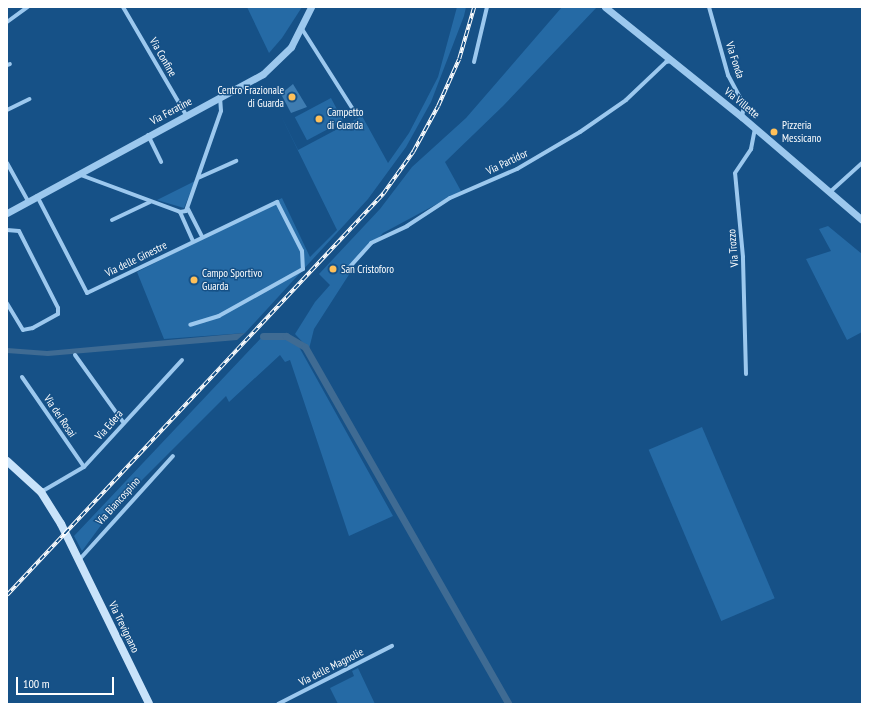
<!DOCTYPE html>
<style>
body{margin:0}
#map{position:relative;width:869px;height:711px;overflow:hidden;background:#165187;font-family:"PT Sans Narrow",sans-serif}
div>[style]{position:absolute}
.green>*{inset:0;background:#256aa5;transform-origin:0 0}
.water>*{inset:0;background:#3f6b93}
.canal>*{height:7px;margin:-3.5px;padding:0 3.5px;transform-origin:3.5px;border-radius:3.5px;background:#3f6b93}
.building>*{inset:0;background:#3e7cb1}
.minor>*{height:4px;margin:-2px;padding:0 2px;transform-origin:2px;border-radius:2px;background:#9cc8ee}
.tertiary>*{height:7px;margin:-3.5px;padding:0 3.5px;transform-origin:3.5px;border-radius:3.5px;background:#9cc8ee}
.secondary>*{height:8px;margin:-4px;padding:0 4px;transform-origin:4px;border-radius:4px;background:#c9e3fa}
.rail>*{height:3.5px;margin-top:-1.75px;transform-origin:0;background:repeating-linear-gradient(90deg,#165187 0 6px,#fff 0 12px);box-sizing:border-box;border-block:1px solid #fff}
.dots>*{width:11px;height:11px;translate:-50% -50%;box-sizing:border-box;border:2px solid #165187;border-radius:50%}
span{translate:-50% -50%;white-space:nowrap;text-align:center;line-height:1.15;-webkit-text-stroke:3px #165187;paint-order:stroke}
.street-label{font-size:11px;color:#fff}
.poi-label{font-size:11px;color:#fff}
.right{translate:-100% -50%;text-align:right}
.left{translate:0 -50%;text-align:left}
.frame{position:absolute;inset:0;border:8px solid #fff;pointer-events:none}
.scale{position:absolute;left:16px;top:677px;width:98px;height:18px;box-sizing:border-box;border:2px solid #fff;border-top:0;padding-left:5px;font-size:12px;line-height:14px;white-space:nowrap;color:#fff;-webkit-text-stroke:3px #165187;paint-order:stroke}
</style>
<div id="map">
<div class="green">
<div style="clip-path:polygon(247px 7px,302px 7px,282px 38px,269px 53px)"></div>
<div style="clip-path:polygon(457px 7px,466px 7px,464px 16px,431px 102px,406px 147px,368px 199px,245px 333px,164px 339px,137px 272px,282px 198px,310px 257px,337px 230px,280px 114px,298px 150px,362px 116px,388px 163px,409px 133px,438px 77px)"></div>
<div style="clip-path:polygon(562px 7px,597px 7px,503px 106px,445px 162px,461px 191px,383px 233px,349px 270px,350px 273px,314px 329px,309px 349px,295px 334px,315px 302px,330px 285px,319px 274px,380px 209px,412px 167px,466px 118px)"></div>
<div style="left:331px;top:98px;width:26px;height:41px;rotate:62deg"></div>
<div style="clip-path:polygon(195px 181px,184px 208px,157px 200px)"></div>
<div style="clip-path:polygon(828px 226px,862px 254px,862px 332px,847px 340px,806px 259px,831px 251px,819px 229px)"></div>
<div style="clip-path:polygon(262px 337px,285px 338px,298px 345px,393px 516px,349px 536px,290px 360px,285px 362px,280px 355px,229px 402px,226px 396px,113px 509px,82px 551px,74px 536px)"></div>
<div style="left:702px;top:427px;width:186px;height:58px;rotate:67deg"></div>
<div style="clip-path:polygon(358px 668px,375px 704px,338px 704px,330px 688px,354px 676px,352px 671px)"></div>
</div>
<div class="water">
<div style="clip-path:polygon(245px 333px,237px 340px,48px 356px,7px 353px,7px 348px,47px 351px)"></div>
</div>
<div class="canal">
<div style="left:263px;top:336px;width:23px"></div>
<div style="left:286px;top:336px;width:22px;rotate:30deg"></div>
<div style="left:305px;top:347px;width:411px;rotate:60.3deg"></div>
</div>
<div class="building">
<div style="clip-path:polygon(293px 84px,307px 107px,291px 113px,281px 94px)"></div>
</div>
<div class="minor">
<div style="left:123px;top:7px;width:125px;rotate:59.7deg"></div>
<div style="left:709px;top:7px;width:71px;rotate:74.4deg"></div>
<div style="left:728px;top:75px;width:34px;rotate:62deg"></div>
<div style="left:744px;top:105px;width:12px;rotate:99deg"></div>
<div style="left:7px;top:22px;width:26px;rotate:-36deg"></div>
<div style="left:302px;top:29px;width:101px;rotate:57.6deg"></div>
<div style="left:474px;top:62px;width:57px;rotate:-76.7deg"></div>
<div style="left:7px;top:65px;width:3px;rotate:-18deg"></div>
<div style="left:7px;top:110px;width:25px;rotate:-26deg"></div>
<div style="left:148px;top:135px;width:30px;rotate:64deg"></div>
<div style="left:7px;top:163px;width:43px;rotate:61.1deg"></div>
<div style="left:78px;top:174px;width:109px;rotate:20.4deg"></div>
<div style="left:180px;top:212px;width:6px;rotate:-9deg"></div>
<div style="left:186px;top:211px;width:106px;rotate:-70.7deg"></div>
<div style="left:221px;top:111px;width:14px;rotate:-94deg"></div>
<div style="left:198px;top:178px;width:42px;rotate:-24.1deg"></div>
<div style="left:830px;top:192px;width:43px;rotate:-42.2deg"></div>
<div style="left:37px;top:196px;width:109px;rotate:62.7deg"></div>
<div style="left:87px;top:293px;width:211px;rotate:-25.6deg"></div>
<div style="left:277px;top:202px;width:55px;rotate:63deg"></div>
<div style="left:302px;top:251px;width:18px;rotate:87deg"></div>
<div style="left:303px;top:269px;width:96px;rotate:150.8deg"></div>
<div style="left:219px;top:316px;width:30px;rotate:163deg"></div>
<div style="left:188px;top:209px;width:31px;rotate:63deg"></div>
<div style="left:180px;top:212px;width:32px;rotate:66deg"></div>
<div style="left:112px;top:220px;width:42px;rotate:-25.3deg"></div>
<div style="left:7px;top:230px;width:12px;rotate:5deg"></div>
<div style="left:19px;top:231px;width:86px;rotate:63.1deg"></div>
<div style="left:58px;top:308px;width:6px;rotate:90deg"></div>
<div style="left:58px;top:314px;width:29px;rotate:151deg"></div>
<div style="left:33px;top:328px;width:10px;rotate:169deg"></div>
<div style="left:23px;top:330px;width:31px;rotate:-121deg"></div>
<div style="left:347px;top:270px;width:36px;rotate:-48deg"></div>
<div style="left:371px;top:243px;width:40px;rotate:-25deg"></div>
<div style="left:407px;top:226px;width:51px;rotate:-33.1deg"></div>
<div style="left:450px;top:198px;width:73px;rotate:-23.4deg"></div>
<div style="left:517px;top:169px;width:73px;rotate:-30.4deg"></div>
<div style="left:580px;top:132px;width:56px;rotate:-34.8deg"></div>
<div style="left:626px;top:100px;width:55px;rotate:-43.5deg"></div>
<div style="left:666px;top:62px;width:5px;rotate:-11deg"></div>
<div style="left:75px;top:355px;width:82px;rotate:54.4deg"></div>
<div style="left:746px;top:374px;width:117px;rotate:-91.5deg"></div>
<div style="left:743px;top:257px;width:84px;rotate:-95.4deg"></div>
<div style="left:735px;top:173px;width:29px;rotate:-56deg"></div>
<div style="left:751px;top:149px;width:21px;rotate:-79deg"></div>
<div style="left:22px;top:377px;width:109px;rotate:55.4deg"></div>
<div style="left:41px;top:492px;width:50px;rotate:-30.2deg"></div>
<div style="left:84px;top:467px;width:145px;rotate:-47.5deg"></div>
<div style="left:79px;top:560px;width:140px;rotate:-47.9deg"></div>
<div style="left:278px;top:704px;width:128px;rotate:-27deg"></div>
</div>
<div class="tertiary">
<div style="left:605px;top:7px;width:176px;rotate:38.8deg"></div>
<div style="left:742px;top:117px;width:158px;rotate:40.6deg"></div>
<div style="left:7px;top:213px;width:291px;rotate:-28.5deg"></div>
<div style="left:263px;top:74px;width:39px;rotate:-44deg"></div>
<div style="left:291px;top:47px;width:45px;rotate:-63.4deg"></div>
</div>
<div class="secondary">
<div style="left:7px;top:461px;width:46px;rotate:42.4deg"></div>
<div style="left:41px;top:492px;width:38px;rotate:58deg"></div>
<div style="left:61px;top:524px;width:200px;rotate:63.9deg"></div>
</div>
<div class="rail">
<div style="left:7px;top:595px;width:550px;rotate:-46.84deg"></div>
<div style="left:383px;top:194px;width:52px;rotate:-54.5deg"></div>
<div style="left:413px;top:152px;width:52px;rotate:-61.5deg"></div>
<div style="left:438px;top:106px;width:51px;rotate:-65.9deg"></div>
<div style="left:459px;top:59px;width:54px;rotate:-73.9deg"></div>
</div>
<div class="dots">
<div style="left:292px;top:97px;background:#ffc059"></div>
<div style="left:319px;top:119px;background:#ffc059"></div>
<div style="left:774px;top:132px;background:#ffc059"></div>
<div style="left:333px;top:269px;background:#ffc059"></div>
<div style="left:194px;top:280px;background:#ffc059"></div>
</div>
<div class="street-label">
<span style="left:163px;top:57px;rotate:60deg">Via Confine</span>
<span style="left:735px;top:60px;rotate:72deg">Via Fonda</span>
<span style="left:742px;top:103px;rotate:39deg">Via Villette</span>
<span style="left:171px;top:111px;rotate:-28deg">Via Feratine</span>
<span style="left:507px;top:162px;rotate:-26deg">Via Partidor</span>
<span style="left:733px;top:248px;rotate:-95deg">Via Trozzo</span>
<span style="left:136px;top:259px;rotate:-26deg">Via delle Ginestre</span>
<span style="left:60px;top:416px;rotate:56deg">Via dei Rosai</span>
<span style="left:109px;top:425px;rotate:-49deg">Via Edera</span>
<span style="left:118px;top:501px;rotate:-48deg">Via Biancospino</span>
<span style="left:124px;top:627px;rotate:64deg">Via Trevignano</span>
<span style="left:331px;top:667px;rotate:-27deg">Via delle Magnolie</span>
</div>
<div class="poi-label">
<span class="right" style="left:284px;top:97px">Centro Frazionale<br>di Guarda</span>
<span class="left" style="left:327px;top:119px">Campetto<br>di Guarda</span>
<span class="left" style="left:782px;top:132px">Pizzeria<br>Messicano</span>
<span class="left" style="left:341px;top:269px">San Cristoforo</span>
<span class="left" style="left:202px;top:280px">Campo Sportivo<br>Guarda</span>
</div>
<div class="frame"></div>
<div class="scale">100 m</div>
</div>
